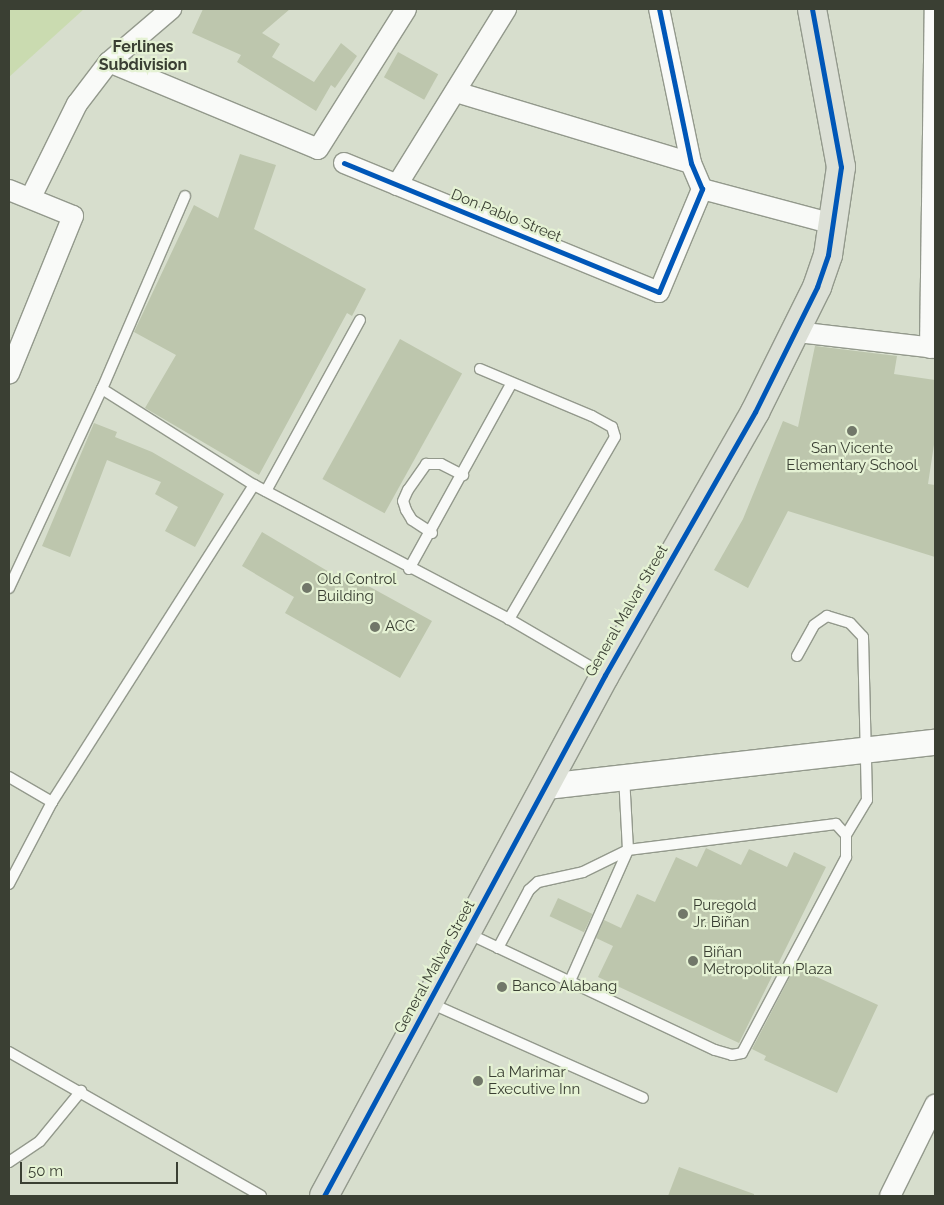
<!DOCTYPE html>
<meta charset="utf-8">
<style>
body{margin:0}
#map{position:relative;width:944px;height:1205px;overflow:hidden;background:#d7decd;font-family:Raleway,sans-serif}
div>[style]{position:absolute}
.green>*{inset:0;background:#cadbb0}
.building>*{inset:0;background:#bdc6ad;transform-origin:0 0}
.roads{filter:drop-shadow(1px 0 #93998c) drop-shadow(-1px 0 #93998c) drop-shadow(0 1px #93998c) drop-shadow(0 -1px #93998c)}
.service>*{height:10px;margin:-5px;padding:0 5px;transform-origin:5px;border-radius:5px;background:#f9faf8}
.minor>*{height:20px;margin:-10px;padding:0 10px;transform-origin:10px;border-radius:10px;background:#f9faf8}
.tertiary>*{height:25px;margin:-12.5px;padding:0 12.5px;transform-origin:12.5px;border-radius:12.5px;background:#f9faf8}
.trunk>*{height:28px;margin:-14px;padding:0 14px;transform-origin:14px;border-radius:14px;background:#dce0d6}
.cycleway>*{height:5px;margin:-2.5px;padding:0 2.5px;transform-origin:2.5px;border-radius:2.5px;background:#0057b8}
.dots>*{width:14px;height:14px;translate:-50% -50%;box-sizing:border-box;border:2px solid #e5f2d4;border-radius:50%}
span{translate:-50% -50%;white-space:nowrap;text-align:center;line-height:1.15;-webkit-text-stroke:4.5px #e5f2d4;paint-order:stroke}
.street-label{font-size:15px;color:#3a3f33}
.poi-label{font-size:15px;color:#3a3f33}
.left{translate:0 -50%;text-align:left}
.neighbourhood-label{font-size:16px;color:#3a3f33;font-weight:700}
.frame{position:absolute;inset:0;border:10px solid #3a3f33;pointer-events:none}
.scale{position:absolute;left:20px;top:1162px;width:158px;height:22px;box-sizing:border-box;border:2px solid #3a3f33;border-top:0;padding-left:6px;font-size:15px;line-height:18px;white-space:nowrap;color:#3a3f33;-webkit-text-stroke:4px #e5f2d4;paint-order:stroke}
</style>
<div id="map">
<div class="green">
<div style="clip-path:polygon(9px 9px,84px 9px,9px 77px)"></div>
</div>
<div class="building">
<div style="clip-path:polygon(203px 9px,290px 9px,262px 33px,280px 44px,272px 57px,314px 82px,341px 43px,357px 56px,335px 88px,331px 85px,316px 111px,237px 62px,241px 55px,192px 33px)"></div>
<div style="left:398px;top:52px;width:46px;height:29px;rotate:29deg"></div>
<div style="clip-path:polygon(240px 154px,276px 165px,254px 229px,366px 289px,352px 316px,347px 313px,259px 475px,145px 408px,176px 355px,134px 332px,194px 205px,218px 218px)"></div>
<div style="left:400px;top:339px;width:71px;height:160px;rotate:29deg"></div>
<div style="clip-path:polygon(815px 346px,897px 356px,894px 374px,935px 380px,935px 438px,928px 484px,935px 485px,935px 557px,788px 511px,748px 588px,714px 570px,743px 519px,783px 421px,798px 427px)"></div>
<div style="clip-path:polygon(94px 423px,117px 432px,115px 437px,152px 452px,224px 494px,195px 547px,165px 531px,178px 507px,155px 494px,161px 482px,107px 460px,70px 557px,42px 546px)"></div>
<div style="clip-path:polygon(262px 532px,346px 582px,350px 576px,432px 621px,400px 678px,285px 613px,294px 597px,242px 566px)"></div>
<div style="clip-path:polygon(706px 848px,741px 865px,749px 849px,787px 867px,794px 852px,826px 867px,739px 1043px,598px 977px,613px 946px,596px 938px,604px 920px,621px 928px,637px 894px,655px 902px,676px 857px,697px 867px)"></div>
<div style="left:558px;top:898px;width:38px;height:20px;rotate:25deg"></div>
<div style="clip-path:polygon(795px 967px,878px 1005px,837px 1093px,764px 1060px,766px 1056px,752px 1049px)"></div>
<div style="clip-path:polygon(679px 1167px,754px 1194px,754px 1196px,668px 1196px)"></div>
</div>
<div class="roads">
<div class="service">
<div style="left:480px;top:369px;width:121px;rotate:22.8deg"></div>
<div style="left:592px;top:416px;width:23px;rotate:29deg"></div>
<div style="left:612px;top:427px;width:10px;rotate:73deg"></div>
<div style="left:615px;top:437px;width:211px;rotate:120.2deg"></div>
<div style="left:102px;top:389px;width:180px;rotate:32.3deg"></div>
<div style="left:254px;top:485px;width:288px;rotate:27.7deg"></div>
<div style="left:509px;top:619px;width:111px;rotate:30.3deg"></div>
<div style="left:266px;top:491px;width:195px;rotate:-61.2deg"></div>
<div style="left:432px;top:533px;width:24px;rotate:-147deg"></div>
<div style="left:412px;top:520px;width:12px;rotate:-121deg"></div>
<div style="left:406px;top:510px;width:9px;rotate:-108deg"></div>
<div style="left:403px;top:501px;width:12px;rotate:-66deg"></div>
<div style="left:408px;top:490px;width:32px;rotate:-55deg"></div>
<div style="left:426px;top:464px;width:15px"></div>
<div style="left:441px;top:464px;width:25px;rotate:27deg"></div>
<div style="left:409px;top:569px;width:211px;rotate:-61.1deg"></div>
<div style="left:9px;top:588px;width:220px;rotate:-65deg"></div>
<div style="left:102px;top:389px;width:210px;rotate:-66.7deg"></div>
<div style="left:797px;top:656px;width:35px;rotate:-61deg"></div>
<div style="left:814px;top:625px;width:16px;rotate:-35deg"></div>
<div style="left:827px;top:616px;width:24px;rotate:17deg"></div>
<div style="left:850px;top:623px;width:19px;rotate:47deg"></div>
<div style="left:863px;top:637px;width:163px;rotate:88.6deg"></div>
<div style="left:867px;top:800px;width:41px;rotate:121deg"></div>
<div style="left:9px;top:777px;width:50px;rotate:30.2deg"></div>
<div style="left:9px;top:884px;width:93px;rotate:-62.3deg"></div>
<div style="left:52px;top:802px;width:376px;rotate:-57.5deg"></div>
<div style="left:467px;top:933px;width:274px;rotate:25.3deg"></div>
<div style="left:715px;top:1050px;width:18px;rotate:16deg"></div>
<div style="left:732px;top:1055px;width:10px;rotate:-11deg"></div>
<div style="left:742px;top:1053px;width:222px;rotate:-62deg"></div>
<div style="left:846px;top:857px;width:22px;rotate:-90deg"></div>
<div style="left:846px;top:835px;width:15px;rotate:-132deg"></div>
<div style="left:836px;top:824px;width:210px;rotate:172.9deg"></div>
<div style="left:628px;top:850px;width:74px;rotate:-93.1deg"></div>
<div style="left:498px;top:948px;width:66px;rotate:-61.9deg"></div>
<div style="left:529px;top:890px;width:12px;rotate:-42deg"></div>
<div style="left:538px;top:882px;width:46px;rotate:-12.5deg"></div>
<div style="left:583px;top:872px;width:50px;rotate:-26.1deg"></div>
<div style="left:570px;top:981px;width:143px;rotate:-66.1deg"></div>
<div style="left:430px;top:1003px;width:233px;rotate:24deg"></div>
<div style="left:9px;top:1052px;width:290px;rotate:29.7deg"></div>
<div style="left:9px;top:1162px;width:37px;rotate:-34deg"></div>
<div style="left:40px;top:1141px;width:65px;rotate:-50.6deg"></div>
</div>
<div class="minor">
<div style="left:109px;top:62px;width:226px;rotate:22.6deg"></div>
<div style="left:318px;top:149px;width:165px;rotate:-57.8deg"></div>
<div style="left:456px;top:92px;width:245px;rotate:16.8deg"></div>
<div style="left:344px;top:163px;width:340px;rotate:22.3deg"></div>
<div style="left:659px;top:292px;width:112px;rotate:-67.3deg"></div>
<div style="left:702px;top:189px;width:28px;rotate:-113deg"></div>
<div style="left:691px;top:163px;width:157px;rotate:-101.7deg"></div>
<div style="left:397px;top:185px;width:207px;rotate:-58.2deg"></div>
<div style="left:702px;top:189px;width:137px;rotate:14.9deg"></div>
<div style="left:9px;top:190px;width:69px;rotate:22.1deg"></div>
<div style="left:73px;top:216px;width:170px;rotate:112.1deg"></div>
<div style="left:31px;top:197px;width:104px;rotate:-63.7deg"></div>
<div style="left:77px;top:104px;width:53px;rotate:-52.7deg"></div>
<div style="left:109px;top:62px;width:82px;rotate:-40.5deg"></div>
<div style="left:797px;top:332px;width:139px;rotate:6.6deg"></div>
<div style="left:930px;top:348px;width:339px;rotate:-89.2deg"></div>
<div style="left:890px;top:1196px;width:102px;rotate:-63.7deg"></div>
</div>
<div class="tertiary">
<div style="left:546px;top:786px;width:391px;rotate:-6.5deg"></div>
</div>
<div class="trunk">
<div style="left:324px;top:1196px;width:592px;rotate:-61.66deg"></div>
<div style="left:605px;top:675px;width:303px;rotate:-60.3deg"></div>
<div style="left:755px;top:412px;width:140px;rotate:-63.6deg"></div>
<div style="left:817px;top:287px;width:34px;rotate:-71deg"></div>
<div style="left:828px;top:255px;width:89px;rotate:-81.6deg"></div>
<div style="left:841px;top:167px;width:161px;rotate:-100.4deg"></div>
</div>
</div>
<div class="cycleway">
<div style="left:344px;top:163px;width:340px;rotate:22.3deg"></div>
<div style="left:659px;top:292px;width:112px;rotate:-67.3deg"></div>
<div style="left:702px;top:189px;width:28px;rotate:-113deg"></div>
<div style="left:691px;top:163px;width:157px;rotate:-101.7deg"></div>
<div style="left:324px;top:1196px;width:592px;rotate:-61.66deg"></div>
<div style="left:605px;top:675px;width:303px;rotate:-60.3deg"></div>
<div style="left:755px;top:412px;width:140px;rotate:-63.6deg"></div>
<div style="left:817px;top:287px;width:34px;rotate:-71deg"></div>
<div style="left:828px;top:255px;width:89px;rotate:-81.6deg"></div>
<div style="left:841px;top:167px;width:161px;rotate:-100.4deg"></div>
</div>
<div class="dots">
<div style="left:852px;top:431px;background:#717769"></div>
<div style="left:307px;top:588px;background:#717769"></div>
<div style="left:375px;top:627px;background:#717769"></div>
<div style="left:683px;top:914px;background:#717769"></div>
<div style="left:693px;top:961px;background:#717769"></div>
<div style="left:502px;top:987px;background:#717769"></div>
<div style="left:478px;top:1081px;background:#717769"></div>
</div>
<div class="street-label">
<span style="left:506px;top:216px;rotate:22deg">Don Pablo Street</span>
<span style="left:627px;top:611px;rotate:-60deg">General Malvar Street</span>
<span style="left:435px;top:967px;rotate:-61deg">General Malvar Street</span>
</div>
<div class="poi-label">
<span style="left:852px;top:457px">San Vicente<br>Elementary School</span>
<span class="left" style="left:317px;top:588px">Old Control<br>Building</span>
<span class="left" style="left:385px;top:627px">ACC</span>
<span class="left" style="left:693px;top:914px">Puregold<br>Jr. Biñan</span>
<span class="left" style="left:703px;top:961px">Biñan<br>Metropolitan Plaza</span>
<span class="left" style="left:512px;top:987px">Banco Alabang</span>
<span class="left" style="left:488px;top:1081px">La Marimar<br>Executive Inn</span>
</div>
<div class="neighbourhood-label">
<span style="left:143px;top:56px">Ferlines<br>Subdivision</span>
</div>
<div class="frame"></div>
<div class="scale">50 m</div>
</div>
